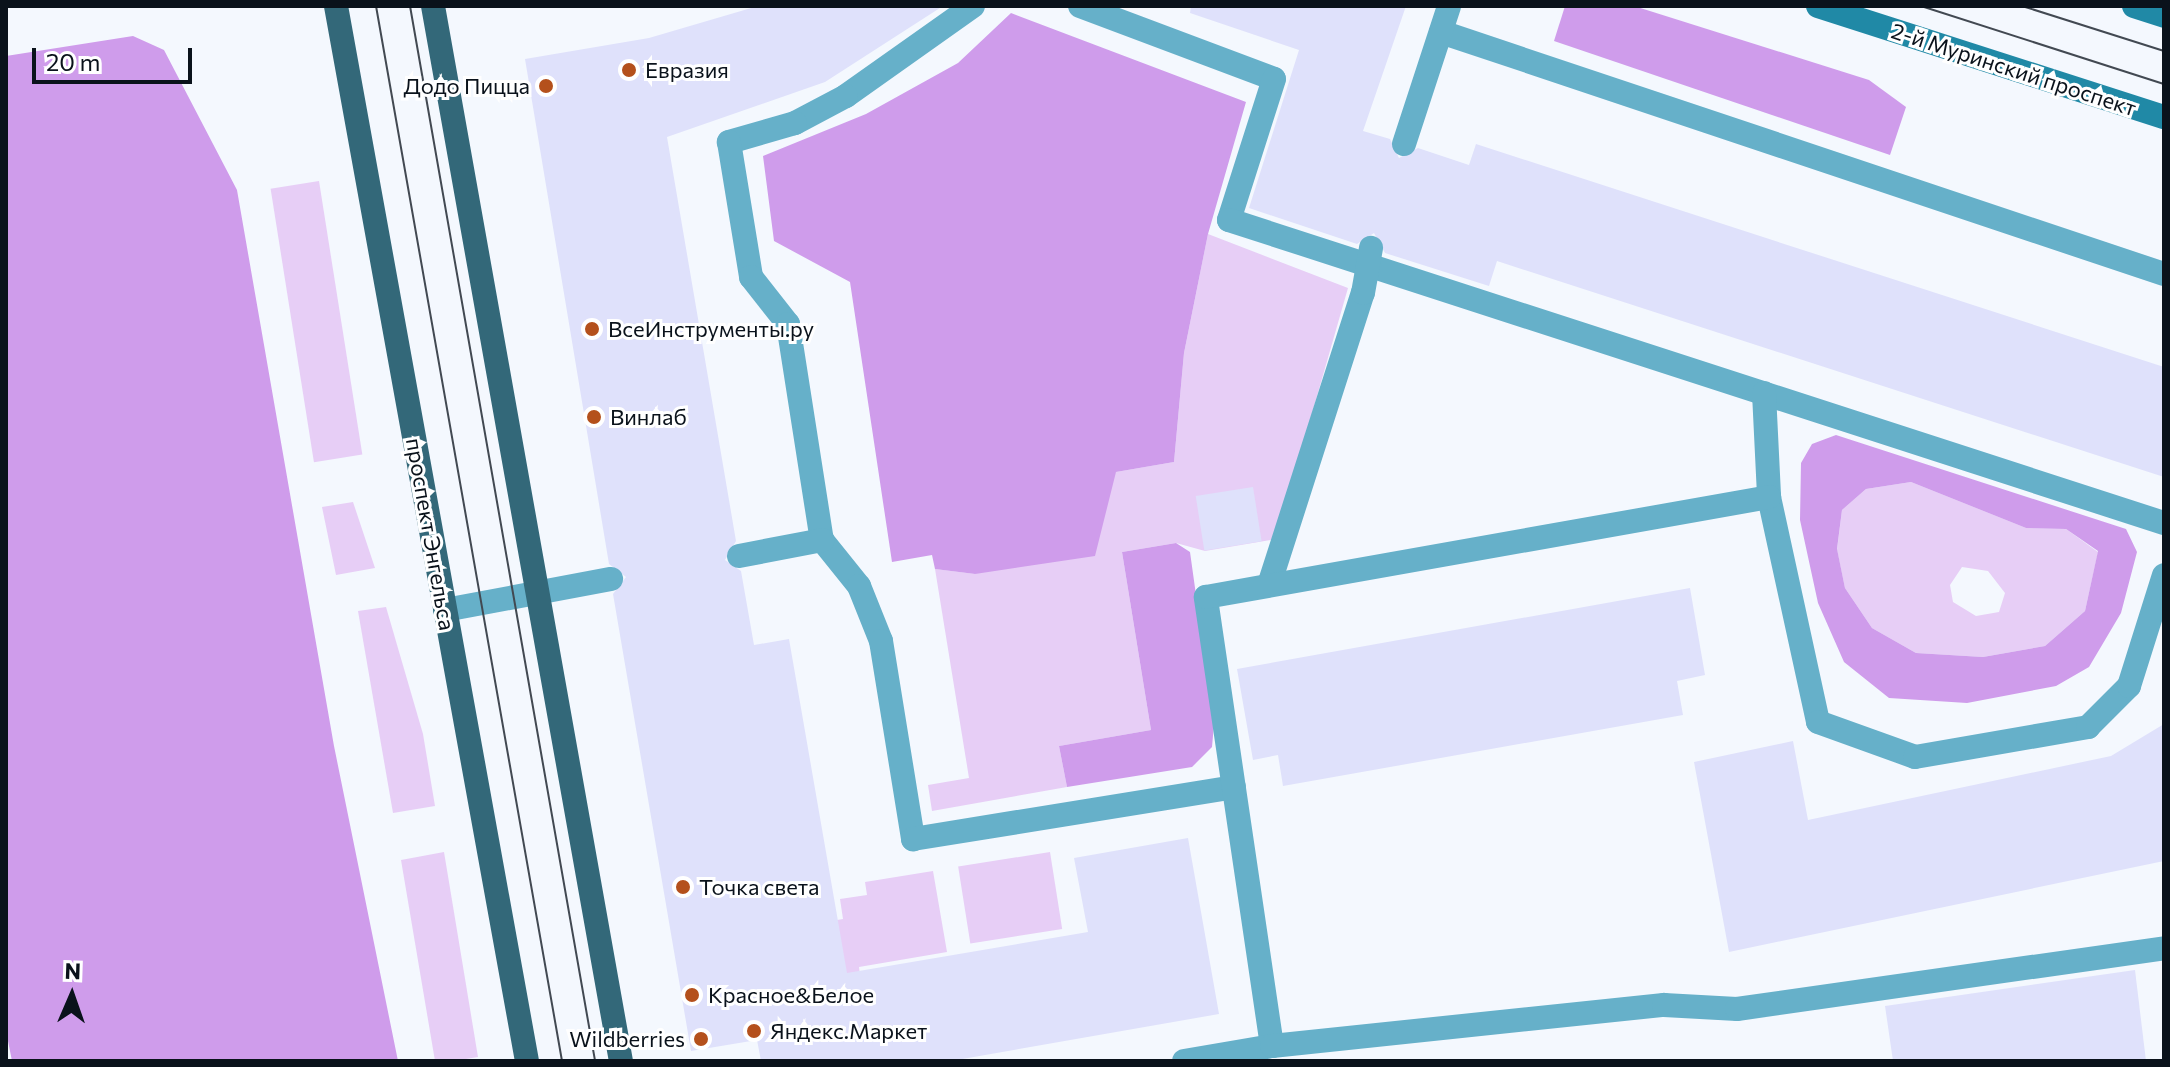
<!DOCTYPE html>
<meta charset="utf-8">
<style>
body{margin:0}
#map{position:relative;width:2170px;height:1067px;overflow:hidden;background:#f4f8fe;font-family:Commissioner,sans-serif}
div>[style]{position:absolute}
.green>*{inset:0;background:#e7cef6;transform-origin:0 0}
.forest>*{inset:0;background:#cf9ceb}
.building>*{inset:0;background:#dfe1fb;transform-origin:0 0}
.lane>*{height:24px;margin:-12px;padding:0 12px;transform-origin:12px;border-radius:12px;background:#66b0c9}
.secondary>*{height:24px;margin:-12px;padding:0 12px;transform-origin:12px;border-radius:12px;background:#2089a6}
.primary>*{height:24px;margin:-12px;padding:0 12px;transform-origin:12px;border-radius:12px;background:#336879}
.tram>*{height:2px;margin:-1px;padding:0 1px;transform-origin:1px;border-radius:1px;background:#424952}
.dots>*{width:22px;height:22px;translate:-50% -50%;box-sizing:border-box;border:4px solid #fff;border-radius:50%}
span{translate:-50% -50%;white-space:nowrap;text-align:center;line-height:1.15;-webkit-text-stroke:6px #fff;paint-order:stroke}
.street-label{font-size:22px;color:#0a121b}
.poi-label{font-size:22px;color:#0a121b}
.left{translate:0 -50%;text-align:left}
.right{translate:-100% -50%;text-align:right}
.frame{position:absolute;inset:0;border:8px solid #0a121b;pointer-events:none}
.north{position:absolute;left:32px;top:955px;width:80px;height:80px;-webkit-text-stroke:6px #fff;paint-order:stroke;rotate:2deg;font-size:22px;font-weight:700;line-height:32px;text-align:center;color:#0a121b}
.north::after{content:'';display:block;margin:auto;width:28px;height:36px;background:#0a121b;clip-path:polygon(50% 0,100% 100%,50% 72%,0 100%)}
.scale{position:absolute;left:32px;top:48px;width:160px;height:36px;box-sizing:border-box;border:4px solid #0a121b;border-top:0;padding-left:10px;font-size:24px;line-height:28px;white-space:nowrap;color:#0a121b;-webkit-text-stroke:6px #fff;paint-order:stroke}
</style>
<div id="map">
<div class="green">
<div style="left:319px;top:181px;width:277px;height:49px;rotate:81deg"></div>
<div style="clip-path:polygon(1208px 234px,1348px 288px,1276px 539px,1205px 551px,1176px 543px,1122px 552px,1151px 730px,1059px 746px,1067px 787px,932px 811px,928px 785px,969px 778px,935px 569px,975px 574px,1116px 472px,1174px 462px,1184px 353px)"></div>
<div style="clip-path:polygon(evenodd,1911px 482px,2026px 528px,2066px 529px,2098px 552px,2085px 611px,2045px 646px,1983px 657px,1916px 653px,1872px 628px,1845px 588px,1837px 550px,1842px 510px,1866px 489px,1911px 482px,1962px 567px,1988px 571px,2005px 593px,1999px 612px,1976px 616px,1953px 602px,1950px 585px,1962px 567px)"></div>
<div style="clip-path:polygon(353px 502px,375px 568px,336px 575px,322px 507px)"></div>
<div style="clip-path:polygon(386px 607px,423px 734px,435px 806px,393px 813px,358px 611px)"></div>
<div style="clip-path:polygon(444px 852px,478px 1057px,454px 1061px,435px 1061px,401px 860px)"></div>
<div style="left:1050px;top:852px;width:78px;height:93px;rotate:81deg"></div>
<div style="clip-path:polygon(933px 871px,947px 952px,859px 967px,861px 983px,819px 990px,808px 925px,843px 919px,840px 899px,867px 895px,865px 882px)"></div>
</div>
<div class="forest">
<div style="clip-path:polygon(1565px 6px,1634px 6px,1869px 80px,1906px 107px,1890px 155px,1554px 41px)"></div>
<div style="clip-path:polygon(1011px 13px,1246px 102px,1208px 234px,1184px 353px,1174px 462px,1116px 472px,1095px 556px,975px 574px,935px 569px,932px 555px,892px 562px,850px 282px,774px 241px,763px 156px,866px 114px,958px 63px)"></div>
<div style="clip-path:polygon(133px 36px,164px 50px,237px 190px,334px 746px,398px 1061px,12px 1061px,6px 1031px,6px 56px)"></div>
<div style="clip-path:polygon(evenodd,1836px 435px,2126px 529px,2137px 552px,2121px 613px,2089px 667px,2056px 686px,1967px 703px,1889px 698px,1844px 662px,1818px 603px,1800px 520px,1801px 463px,1812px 444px,1836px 435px,1911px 482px,2026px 528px,2066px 529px,2098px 551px,2085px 611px,2045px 646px,1983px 657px,1916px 653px,1872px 628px,1845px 588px,1837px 549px,1842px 510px,1866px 489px,1911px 482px)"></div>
<div style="clip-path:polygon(1176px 543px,1190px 552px,1214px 724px,1212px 747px,1192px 767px,1067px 787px,1059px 746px,1151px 730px,1122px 552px)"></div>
</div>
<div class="building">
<div style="clip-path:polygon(758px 6px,943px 6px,825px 82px,667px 137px,736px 541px,725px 560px,741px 571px,754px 645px,789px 639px,847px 973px,1088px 932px,1074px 858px,1188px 838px,1219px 1014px,951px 1061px,761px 1061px,757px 1040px,691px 1051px,613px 594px,626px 577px,609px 564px,525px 59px,649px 38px)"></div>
<div style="clip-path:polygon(1191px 6px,1406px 6px,1363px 131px,1390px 139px,1399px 158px,1418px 148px,1469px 165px,1476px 144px,2164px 367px,2164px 477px,1497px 261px,1489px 286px,1385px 253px,1374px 233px,1357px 244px,1249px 208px,1299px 50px,1190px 13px)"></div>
<div style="left:1253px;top:487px;width:55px;height:58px;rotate:81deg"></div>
<div style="clip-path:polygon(1690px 588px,1705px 675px,1677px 681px,1683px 715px,1283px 786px,1278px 755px,1253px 760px,1237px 669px)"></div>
<div style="clip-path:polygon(2164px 724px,2164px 861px,1729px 952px,1694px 762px,1793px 741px,1808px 820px,2111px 756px)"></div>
<div style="clip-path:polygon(2135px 970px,2146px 1061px,1893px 1061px,1885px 1006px)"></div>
</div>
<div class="lane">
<div style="left:973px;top:6px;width:156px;rotate:144.7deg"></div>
<div style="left:846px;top:96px;width:58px;rotate:152.1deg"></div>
<div style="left:795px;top:123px;width:69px;rotate:163.9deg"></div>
<div style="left:729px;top:142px;width:137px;rotate:80.7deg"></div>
<div style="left:751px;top:277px;width:60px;rotate:51.8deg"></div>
<div style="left:788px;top:324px;width:219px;rotate:81.1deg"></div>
<div style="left:822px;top:540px;width:59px;rotate:51.2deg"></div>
<div style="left:859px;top:586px;width:59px;rotate:68.2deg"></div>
<div style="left:881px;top:641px;width:201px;rotate:80.8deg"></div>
<div style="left:913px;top:839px;width:325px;rotate:-9.2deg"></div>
<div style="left:1080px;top:6px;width:207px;rotate:20.6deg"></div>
<div style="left:1274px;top:79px;width:148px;rotate:107.7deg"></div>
<div style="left:1229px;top:220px;width:983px;rotate:17.96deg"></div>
<div style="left:1441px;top:32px;width:762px;rotate:18.51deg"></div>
<div style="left:1404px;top:144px;width:145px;rotate:-71.9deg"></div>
<div style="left:1764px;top:393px;width:104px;rotate:87.2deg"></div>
<div style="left:1769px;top:497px;width:230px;rotate:77.7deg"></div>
<div style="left:1818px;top:722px;width:103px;rotate:19.8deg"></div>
<div style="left:1915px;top:757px;width:176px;rotate:-9.8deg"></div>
<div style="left:2088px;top:727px;width:58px;rotate:-45deg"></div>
<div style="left:2129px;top:686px;width:116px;rotate:-72.5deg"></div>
<div style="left:739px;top:556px;width:85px;rotate:-10.9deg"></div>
<div style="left:1269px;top:585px;width:307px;rotate:-72.2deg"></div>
<div style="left:1363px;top:293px;width:46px;rotate:-79.9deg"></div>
<div style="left:445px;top:610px;width:169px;rotate:-10.6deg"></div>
<div style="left:1272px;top:1046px;width:454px;rotate:-98.4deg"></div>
<div style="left:1206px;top:597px;width:572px;rotate:-10.07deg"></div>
<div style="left:1184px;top:1061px;width:89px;rotate:-9.7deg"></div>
<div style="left:1272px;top:1046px;width:394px;rotate:-6deg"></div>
<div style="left:1664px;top:1005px;width:73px;rotate:3.1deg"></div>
<div style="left:1737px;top:1009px;width:431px;rotate:-8.1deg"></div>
</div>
<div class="secondary">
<div style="left:1818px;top:6px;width:363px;rotate:17.8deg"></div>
<div style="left:2134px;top:6px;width:32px;rotate:18deg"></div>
</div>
<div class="primary">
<div style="left:336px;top:6px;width:1072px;rotate:79.74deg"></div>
<div style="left:433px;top:6px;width:1072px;rotate:79.9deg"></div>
</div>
<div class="tram">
<div style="left:376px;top:6px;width:1071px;rotate:80deg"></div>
<div style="left:410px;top:6px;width:1071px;rotate:80.05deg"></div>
<div style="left:1921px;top:6px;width:255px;rotate:17.8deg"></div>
<div style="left:2022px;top:6px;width:149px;rotate:17.6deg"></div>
</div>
<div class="dots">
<div style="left:629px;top:70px;background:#b4501c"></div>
<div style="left:546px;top:86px;background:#b4501c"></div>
<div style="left:592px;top:329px;background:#b4501c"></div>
<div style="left:594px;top:417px;background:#b4501c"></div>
<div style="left:683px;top:887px;background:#b4501c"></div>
<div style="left:692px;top:995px;background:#b4501c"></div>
<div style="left:754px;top:1031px;background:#b4501c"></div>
<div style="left:701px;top:1039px;background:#b4501c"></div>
</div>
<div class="street-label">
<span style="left:2014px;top:69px;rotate:18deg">2-й Муринский проспект</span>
<span style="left:431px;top:534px;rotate:80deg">проспект Энгельса</span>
</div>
<div class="poi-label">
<span class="left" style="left:645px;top:70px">Евразия</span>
<span class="right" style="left:530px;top:86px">Додо Пицца</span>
<span class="left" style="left:608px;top:329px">ВсеИнструменты.ру</span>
<span class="left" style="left:610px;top:417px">Винлаб</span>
<span class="left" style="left:699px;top:887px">Точка света</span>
<span class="left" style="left:708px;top:995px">Красное&amp;Белое</span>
<span class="left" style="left:770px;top:1031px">Яндекс.Маркет</span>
<span class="right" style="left:685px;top:1039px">Wildberries</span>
</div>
<div class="frame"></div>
<div class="north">N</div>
<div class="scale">20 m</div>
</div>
